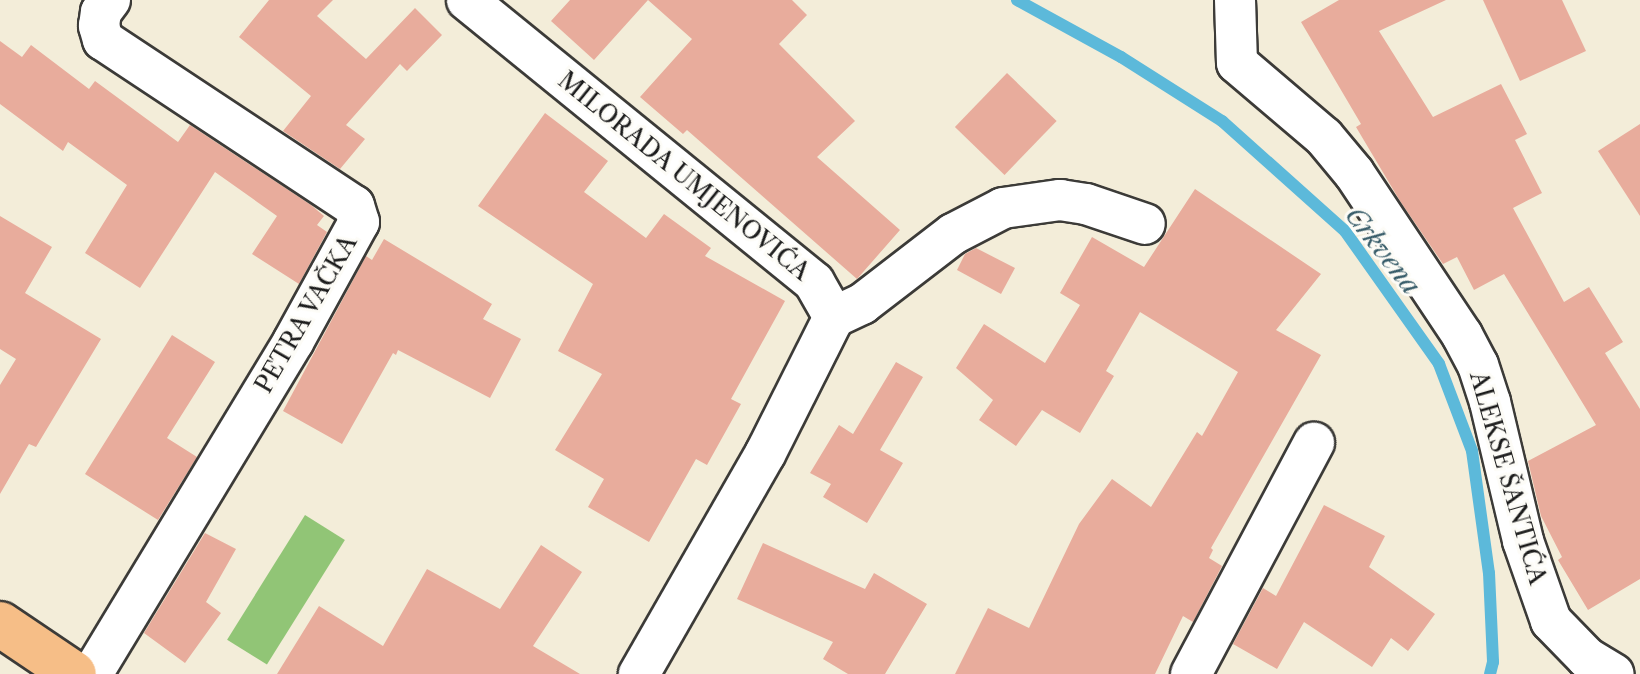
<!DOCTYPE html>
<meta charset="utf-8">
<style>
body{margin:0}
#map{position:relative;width:1640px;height:674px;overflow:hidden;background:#f3edd9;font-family:"Libre Caslon Text",serif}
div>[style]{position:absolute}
.green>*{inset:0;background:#91c576;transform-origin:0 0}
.stream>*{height:12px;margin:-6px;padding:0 6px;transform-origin:6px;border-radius:6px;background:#5cb9da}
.building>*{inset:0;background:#e8ac9c;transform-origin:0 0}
.roads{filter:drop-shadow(2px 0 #3c3b38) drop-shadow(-2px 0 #3c3b38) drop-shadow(0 2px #3c3b38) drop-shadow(0 -2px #3c3b38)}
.minor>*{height:40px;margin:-20px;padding:0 20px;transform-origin:20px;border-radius:20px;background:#fff}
.primary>*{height:44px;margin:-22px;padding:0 22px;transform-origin:22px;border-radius:22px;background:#f6be87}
span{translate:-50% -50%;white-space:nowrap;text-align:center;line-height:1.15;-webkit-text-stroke:6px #fdfcf7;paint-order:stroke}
.street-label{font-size:24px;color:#1c1c1c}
.water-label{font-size:26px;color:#365b68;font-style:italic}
</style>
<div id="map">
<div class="green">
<div style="left:305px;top:515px;width:47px;height:147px;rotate:32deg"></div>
</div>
<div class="stream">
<div style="left:1017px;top:0;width:119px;rotate:28.7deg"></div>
<div style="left:1121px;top:57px;width:120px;rotate:32.4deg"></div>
<div style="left:1222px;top:121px;width:165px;rotate:41.8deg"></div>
<div style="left:1345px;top:231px;width:163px;rotate:54.7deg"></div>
<div style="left:1439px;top:364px;width:93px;rotate:69.2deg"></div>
<div style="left:1472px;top:451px;width:123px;rotate:82.1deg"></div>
<div style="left:1489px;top:573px;width:89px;rotate:87.4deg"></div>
<div style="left:1493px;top:662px;width:12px;rotate:104deg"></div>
</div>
<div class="building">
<div style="clip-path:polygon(269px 0,333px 0,317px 16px,366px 59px,415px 8px,442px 35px,407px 71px,400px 64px,346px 125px,365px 139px,340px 169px,283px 131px,311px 96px,239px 37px)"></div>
<div style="clip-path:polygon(570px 0,792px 0,807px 15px,779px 44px,855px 121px,817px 157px,900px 230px,857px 279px,687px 130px,683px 134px,640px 97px,692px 39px,648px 0,594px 60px,551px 21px)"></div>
<div style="clip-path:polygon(1339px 0,1446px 0,1379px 31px,1433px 117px,1501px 84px,1527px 134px,1515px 140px,1542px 193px,1513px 208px,1564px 302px,1589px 287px,1623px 342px,1605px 353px,1640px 409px,1640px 579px,1588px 610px,1558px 560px,1562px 557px,1541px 516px,1528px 461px,1596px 425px,1504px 274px,1474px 290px,1457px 257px,1443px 264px,1400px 201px,1356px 127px,1361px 124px,1301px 22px)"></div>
<div style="clip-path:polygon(1483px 0,1562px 0,1586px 51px,1520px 81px)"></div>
<div style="clip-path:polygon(0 41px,22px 57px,31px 45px,89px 89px,95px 81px,178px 142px,190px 125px,311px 205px,324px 216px,317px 225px,327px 232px,299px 284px,252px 254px,277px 216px,215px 172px,140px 288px,85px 253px,127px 185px,68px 142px,63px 151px,0 104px)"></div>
<div style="left:1007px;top:73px;width:69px;height:75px;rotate:44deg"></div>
<div style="clip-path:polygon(545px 113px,608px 161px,584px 192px,646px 238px,664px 214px,711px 248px,705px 256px,785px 301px,731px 399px,741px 404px,707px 465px,696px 459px,649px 542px,588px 507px,604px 479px,555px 450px,602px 374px,558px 351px,593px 284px,478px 206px)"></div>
<div style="clip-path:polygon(1640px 124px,1640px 216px,1598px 151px)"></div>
<div style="clip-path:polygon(1195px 189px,1321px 274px,1276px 330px,1321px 355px,1211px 548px,1213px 550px,1209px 558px,1222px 566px,1193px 622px,1183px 616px,1155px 674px,955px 674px,988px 608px,1029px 628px,1079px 524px,1112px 479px,1151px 507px,1197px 432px,1202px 436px,1238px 372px,1140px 312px,1106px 371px,1114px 376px,1080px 433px,1042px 410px,1016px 446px,979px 420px,993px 400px,956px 368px,984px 324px,1045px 363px,1080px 305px,1060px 293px,1092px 237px,1144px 267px)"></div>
<div style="clip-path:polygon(0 216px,52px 247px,25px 293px,101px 339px,36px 447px,29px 444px,0 494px,0 385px,16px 359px,0 349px)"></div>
<div style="clip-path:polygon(384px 239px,492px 304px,483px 319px,521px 339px,490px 398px,398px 350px,396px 355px,393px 353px,342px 444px,283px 411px,366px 256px,372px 260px)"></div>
<div style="clip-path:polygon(976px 248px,1015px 268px,1001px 294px,957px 270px,965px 254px)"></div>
<div style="clip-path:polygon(172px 335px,215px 362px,167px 438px,197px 457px,158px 520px,85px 474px)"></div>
<div style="clip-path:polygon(896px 362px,923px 377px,880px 450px,903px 463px,867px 523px,823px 497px,831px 484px,810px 473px,839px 425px,853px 434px)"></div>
<div style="clip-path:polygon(1324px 505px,1385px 536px,1369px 567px,1435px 614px,1408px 651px,1391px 638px,1372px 667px,1304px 622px,1277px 669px,1233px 644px,1263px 588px,1276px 596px)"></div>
<div style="clip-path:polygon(205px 533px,236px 549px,206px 602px,221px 613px,185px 663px,144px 633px)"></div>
<div style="clip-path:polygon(763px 543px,865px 589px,874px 573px,927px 604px,885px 674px,848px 674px,823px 659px,833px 642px,737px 599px)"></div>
<div style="clip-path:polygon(541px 545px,582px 572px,533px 646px,580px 674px,277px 674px,319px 606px,383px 646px,427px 569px,500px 609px)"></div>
</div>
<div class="roads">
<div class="minor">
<div style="left:467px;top:0;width:447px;rotate:39.1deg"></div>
<div style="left:814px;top:282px;width:40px;rotate:60.3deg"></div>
<div style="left:834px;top:317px;width:153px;rotate:116.7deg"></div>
<div style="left:765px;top:454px;width:254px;rotate:119.8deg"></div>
<div style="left:1235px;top:0;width:63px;rotate:88.2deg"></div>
<div style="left:1237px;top:63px;width:114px;rotate:40.4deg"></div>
<div style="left:1324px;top:137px;width:47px;rotate:50.2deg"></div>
<div style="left:1354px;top:173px;width:195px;rotate:56.3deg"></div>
<div style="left:1462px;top:335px;width:34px;rotate:62deg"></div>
<div style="left:1478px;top:365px;width:39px;rotate:72deg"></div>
<div style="left:1490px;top:402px;width:143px;rotate:76.6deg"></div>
<div style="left:1523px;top:541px;width:85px;rotate:70.7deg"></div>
<div style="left:1551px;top:621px;width:52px;rotate:45.8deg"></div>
<div style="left:1587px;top:658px;width:31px;rotate:31deg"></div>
<div style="left:834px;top:317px;width:31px;rotate:-25deg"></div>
<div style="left:862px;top:304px;width:115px;rotate:-37.6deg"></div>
<div style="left:953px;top:234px;width:56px;rotate:-27.5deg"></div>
<div style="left:1003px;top:208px;width:58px;rotate:-8deg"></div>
<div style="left:1060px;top:200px;width:26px;rotate:9deg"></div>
<div style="left:1086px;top:204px;width:62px;rotate:18.7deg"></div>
<div style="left:92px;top:674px;width:388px;rotate:-58.8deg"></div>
<div style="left:293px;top:342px;width:137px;rotate:-61.2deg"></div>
<div style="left:359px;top:222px;width:17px;rotate:-107deg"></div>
<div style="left:354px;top:206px;width:301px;rotate:-146.5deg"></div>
<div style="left:103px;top:40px;width:15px;rotate:-106deg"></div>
<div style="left:99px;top:26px;width:14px;rotate:-82deg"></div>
<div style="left:101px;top:12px;width:15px;rotate:-53deg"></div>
<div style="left:1191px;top:674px;width:262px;rotate:-62deg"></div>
</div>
<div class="primary">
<div style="left:0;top:624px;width:89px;rotate:34deg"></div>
</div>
</div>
<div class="street-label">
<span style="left:684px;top:176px;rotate:39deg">MILORADA UMJENOVIĆA</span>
<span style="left:306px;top:314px;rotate:-60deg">PETRA VAČKA</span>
<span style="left:1508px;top:478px;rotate:74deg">ALEKSE ŠANTIĆA</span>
</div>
<div class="water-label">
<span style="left:1382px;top:251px;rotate:52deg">Crkvena</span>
</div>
</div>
